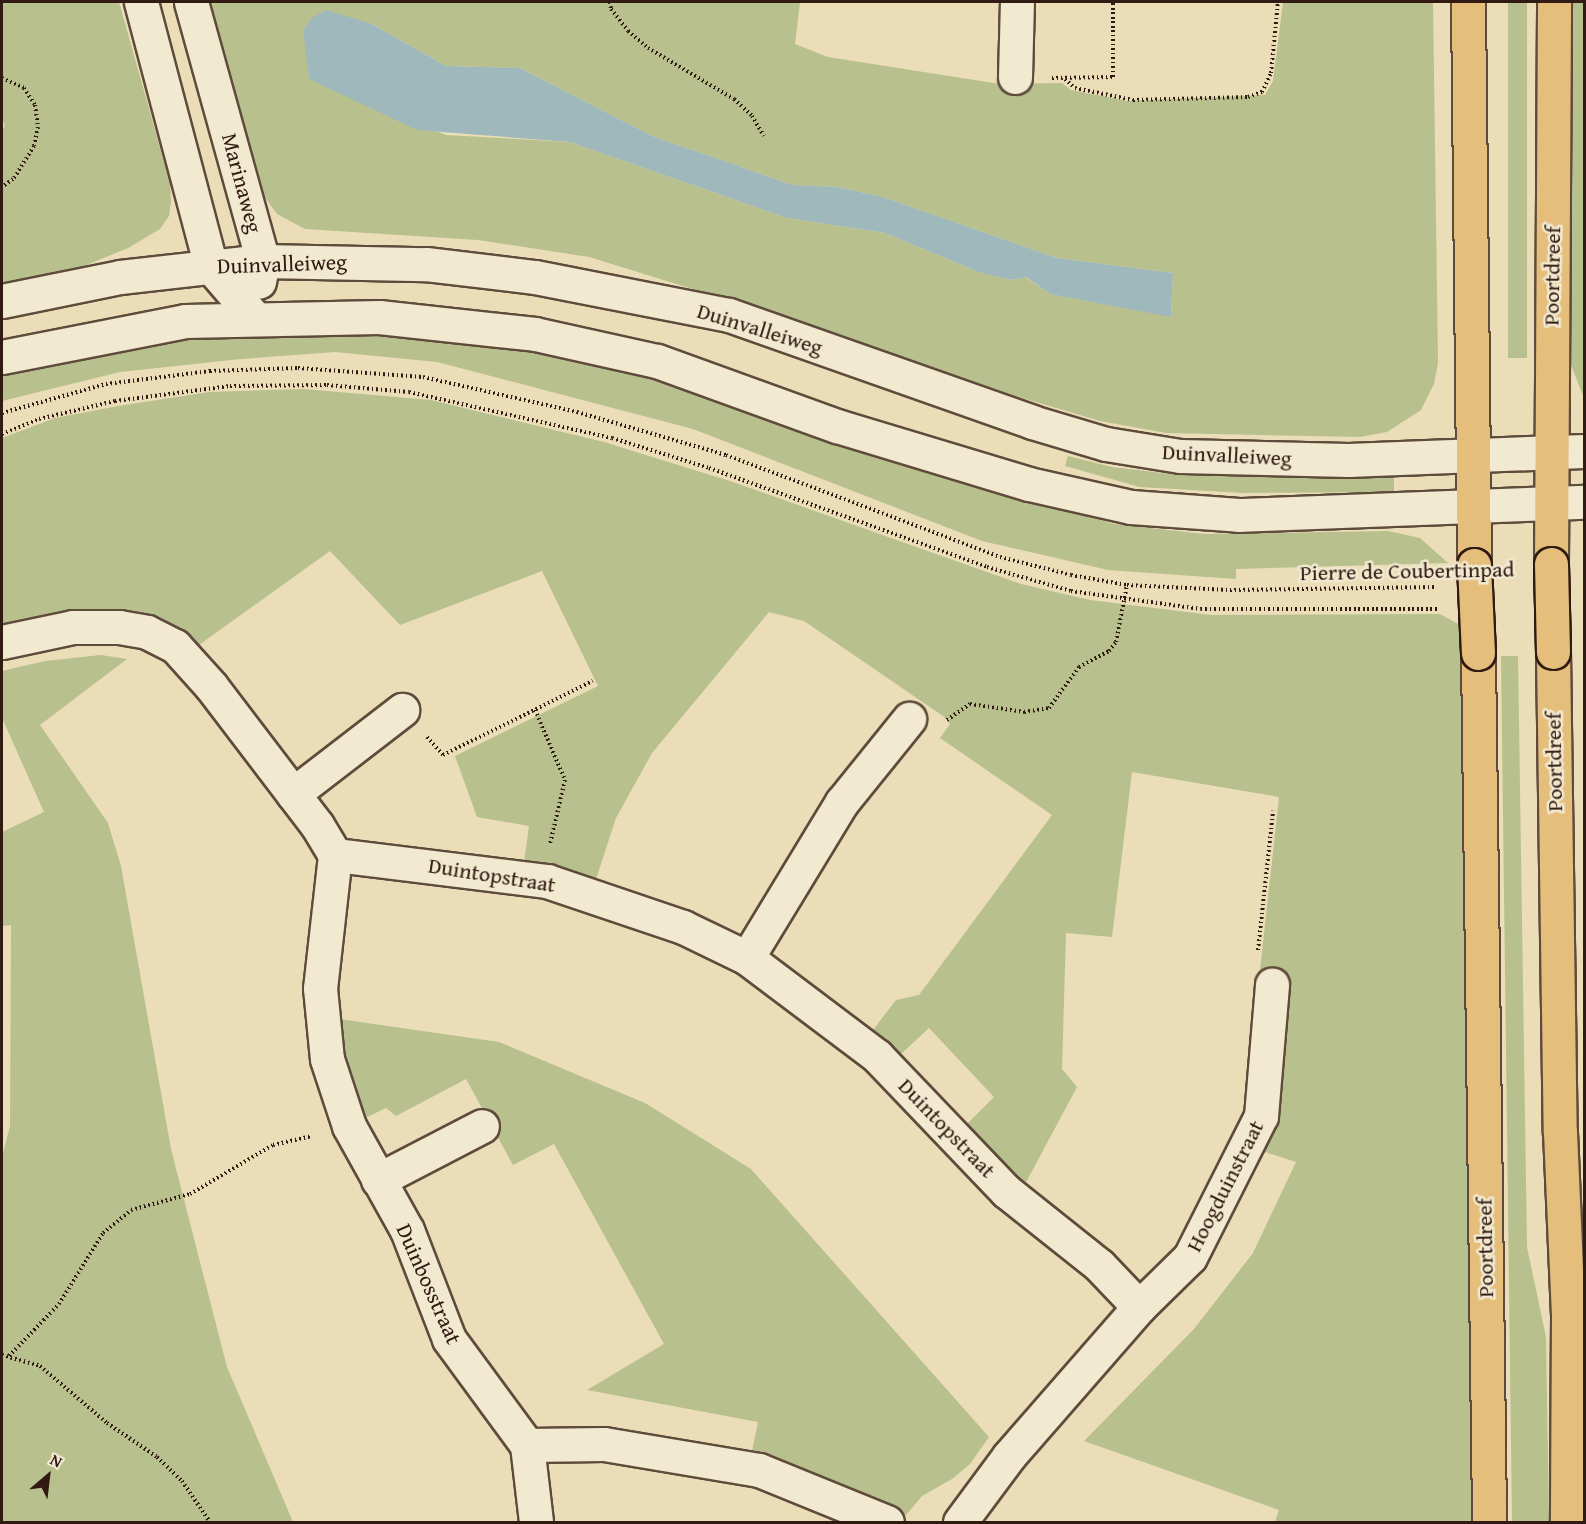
<!DOCTYPE html>
<style>
body{margin:0}
#map{position:relative;width:1586px;height:1524px;overflow:hidden;background:#eaddb7;font-family:"Gentium Book Plus",serif}
div>[style]{position:absolute}
.green>*{inset:0;background:#b8c08d;transform-origin:0 0}
.water>*{inset:0;background:#9eb8bb}
.path>*{height:4px;margin-top:-2px;transform-origin:0;background:repeating-linear-gradient(90deg,#311a12 0 1.5px,transparent 0 4.5px)}
.roads{filter:drop-shadow(2px 0 #5f4b3b) drop-shadow(-2px 0 #5f4b3b) drop-shadow(0 2px #5f4b3b) drop-shadow(0 -2px #5f4b3b)}
.minor>*{height:33px;margin:-16.5px;padding:0 16.5px;transform-origin:16.5px;border-radius:16.5px;background:#f1e9d0}
.major>*{height:33px;margin:-16.5px;padding:0 16.5px;transform-origin:16.5px;border-radius:16.5px;background:#e5be7c}
.bridges{filter:drop-shadow(2px 0 #311a12) drop-shadow(-2px 0 #311a12) drop-shadow(0 2px #311a12) drop-shadow(0 -2px #311a12)}
.major-bridge>*{height:33px;margin:-16.5px;padding:0 16.5px;transform-origin:16.5px;border-radius:16.5px;background:#e5be7c}
span{translate:-50% -50%;white-space:nowrap;text-align:center;line-height:1.15;-webkit-text-stroke:5px #f1e9d0;paint-order:stroke}
.street-label{font-size:22px;color:#311a12}
.frame{position:absolute;inset:0;border:3px solid #311a12;pointer-events:none}
.north{position:absolute;left:18px;top:1446px;width:60px;height:60px;-webkit-text-stroke:4px #f1e9d0;paint-order:stroke;rotate:28deg;font-size:16px;font-weight:700;line-height:24px;text-align:center;color:#311a12}
.north::after{content:'';display:block;margin:auto;width:21px;height:27px;background:#311a12;clip-path:polygon(50% 0,100% 100%,50% 72%,0 100%)}
</style>
<div id="map">
<div class="green">
<div style="clip-path:polygon(2px 2px,119px 2px,170px 183px,171px 202px,169px 216px,160px 229px,128px 248px,67px 273px,2px 290px,2px 128px,5px 127px,2px 117px)"></div>
<div style="clip-path:polygon(evenodd,201px 2px,800px 2px,795px 44px,828px 57px,1000px 84px,1062px 83px,1071px 90px,1128px 101px,1265px 95px,1273px 81px,1283px 2px,1433px 2px,1438px 363px,1434px 384px,1421px 410px,1387px 432px,1360px 437px,1166px 433px,1100px 421px,1019px 397px,813px 326px,589px 257px,478px 240px,305px 229px,277px 214px,254px 182px,201px 2px,372px 24px,446px 66px,520px 68px,652px 136px,793px 185px,837px 187px,883px 197px,1057px 258px,1173px 273px,1171px 316px,1050px 294px,1025px 277px,1012px 280px,981px 273px,885px 233px,787px 218px,570px 142px,446px 135px,309px 79px,308px 60px,372px 24px)"></div>
<div style="left:1508px;top:2px;width:19px;height:356px"></div>
<div style="clip-path:polygon(1565px 2px,1584px 2px,1584px 398px,1571px 365px)"></div>
<div style="clip-path:polygon(397px 327px,532px 345px,655px 372px,947px 477px,1114px 524px,1204px 534px,1388px 531px,1420px 538px,1448px 563px,1236px 569px,1236px 579px,1108px 570px,982px 541px,693px 429px,437px 362px,335px 352px,241px 359px,120px 372px,2px 401px,2px 368px,131px 341px,263px 328px)"></div>
<div style="clip-path:polygon(304px 389px,431px 400px,604px 442px,733px 482px,1021px 584px,1090px 600px,1211px 615px,1440px 614px,1460px 625px,1473px 1522px,1275px 1522px,1279px 1510px,1084px 1441px,1194px 1329px,1253px 1253px,1296px 1162px,1262px 1151px,1273px 1108px,1287px 976px,1260px 970px,1279px 797px,1132px 772px,1112px 937px,1066px 933px,1062px 1069px,1077px 1087px,1024px 1186px,967px 1124px,994px 1097px,929px 1028px,901px 1054px,873px 1030px,896px 1000px,919px 995px,1052px 815px,940px 738px,950px 724px,943px 716px,804px 621px,769px 612px,652px 753px,616px 818px,596px 879px,524px 862px,529px 826px,477px 817px,455px 756px,598px 686px,542px 571px,400px 625px,330px 551px,199px 645px,175px 627px,140px 614px,91px 612px,32px 618px,2px 625px,2px 438px,55px 418px,118px 406px,209px 392px)"></div>
<div style="clip-path:polygon(1068px 456px,1112px 467px,1188px 476px,1394px 474px,1394px 492px,1243px 493px,1140px 487px,1065px 466px)"></div>
<div style="clip-path:polygon(101px 655px,127px 659px,40px 725px,108px 823px,121px 866px,171px 1149px,227px 1367px,293px 1522px,2px 1522px,2px 1157px,10px 1126px,11px 925px,2px 926px,2px 832px,44px 812px,2px 718px,2px 671px,45px 661px)"></div>
<div style="clip-path:polygon(1501px 656px,1518px 656px,1527px 1247px,1546px 1337px,1549px 1522px,1512px 1522px)"></div>
<div style="clip-path:polygon(339px 1019px,499px 1042px,645px 1103px,751px 1169px,989px 1437px,970px 1464px,952px 1479px,922px 1496px,906px 1515px,842px 1484px,751px 1456px,758px 1422px,587px 1390px,664px 1344px,554px 1144px,513px 1165px,466px 1079px,396px 1116px,386px 1108px,365px 1118px,348px 1067px)"></div>
</div>
<div class="water">
<div style="clip-path:polygon(326px 10px,372px 24px,446px 66px,520px 68px,652px 136px,793px 185px,837px 187px,883px 197px,1057px 258px,1173px 273px,1171px 317px,1050px 294px,1026px 277px,1012px 280px,981px 273px,885px 233px,787px 218px,570px 142px,417px 130px,309px 79px,303px 30px,313px 17px)"></div>
</div>
<div class="path">
<div style="left:610px;top:2px;width:7px;rotate:82deg"></div>
<div style="left:611px;top:9px;width:28px;rotate:52deg"></div>
<div style="left:628px;top:31px;width:26px;rotate:40deg"></div>
<div style="left:648px;top:48px;width:100px;rotate:30.7deg"></div>
<div style="left:734px;top:99px;width:25px;rotate:43deg"></div>
<div style="left:752px;top:116px;width:23px;rotate:59deg"></div>
<div style="left:2px;top:78px;width:24px;rotate:24deg"></div>
<div style="left:24px;top:88px;width:20px;rotate:57deg"></div>
<div style="left:35px;top:105px;width:22px;rotate:82deg"></div>
<div style="left:38px;top:127px;width:19px;rotate:102deg"></div>
<div style="left:34px;top:146px;width:39px;rotate:122deg"></div>
<div style="left:13px;top:179px;width:14px;rotate:144deg"></div>
<div style="left:1052px;top:78px;width:61px;rotate:-0.9deg"></div>
<div style="left:1113px;top:77px;width:75px;rotate:-90deg"></div>
<div style="left:1065px;top:79px;width:13px;rotate:42deg"></div>
<div style="left:1075px;top:88px;width:59px;rotate:11.7deg"></div>
<div style="left:1133px;top:100px;width:115px;rotate:-1.5deg"></div>
<div style="left:1248px;top:97px;width:15px;rotate:-20deg"></div>
<div style="left:1262px;top:92px;width:21px;rotate:-65deg"></div>
<div style="left:1271px;top:73px;width:71px;rotate:-84.4deg"></div>
<div style="left:2px;top:413px;width:108px;rotate:-15.6deg"></div>
<div style="left:106px;top:384px;width:105px;rotate:-7.1deg"></div>
<div style="left:210px;top:371px;width:88px;rotate:-2deg"></div>
<div style="left:298px;top:368px;width:125px;rotate:4.1deg"></div>
<div style="left:423px;top:377px;width:158px;rotate:12.8deg"></div>
<div style="left:577px;top:412px;width:155px;rotate:16.1deg"></div>
<div style="left:726px;top:455px;width:292px;rotate:20.4deg"></div>
<div style="left:1000px;top:557px;width:73px;rotate:14.2deg"></div>
<div style="left:1071px;top:575px;width:57px;rotate:10.1deg"></div>
<div style="left:1127px;top:585px;width:103px;rotate:2.8deg"></div>
<div style="left:1230px;top:590px;width:207px;rotate:-0.8deg"></div>
<div style="left:2px;top:434px;width:40px;rotate:-22deg"></div>
<div style="left:39px;top:419px;width:78px;rotate:-13.3deg"></div>
<div style="left:115px;top:401px;width:116px;rotate:-7.4deg"></div>
<div style="left:230px;top:386px;width:97px;rotate:-0.6deg"></div>
<div style="left:327px;top:385px;width:82px;rotate:4.9deg"></div>
<div style="left:409px;top:392px;width:208px;rotate:12.8deg"></div>
<div style="left:612px;top:438px;width:102px;rotate:17.2deg"></div>
<div style="left:709px;top:468px;width:295px;rotate:19.6deg"></div>
<div style="left:987px;top:567px;width:87px;rotate:15.9deg"></div>
<div style="left:1071px;top:591px;width:131px;rotate:7.9deg"></div>
<div style="left:1201px;top:609px;width:238px"></div>
<div style="left:535px;top:710px;width:76px;rotate:66.8deg"></div>
<div style="left:565px;top:780px;width:66px;rotate:103.2deg"></div>
<div style="left:947px;top:720px;width:28px;rotate:-35deg"></div>
<div style="left:970px;top:704px;width:55px;rotate:8.4deg"></div>
<div style="left:1024px;top:712px;width:25px;rotate:-9deg"></div>
<div style="left:1049px;top:708px;width:51px;rotate:-53.8deg"></div>
<div style="left:1079px;top:667px;width:34px;rotate:-28deg"></div>
<div style="left:1109px;top:651px;width:11px;rotate:-52deg"></div>
<div style="left:1116px;top:642px;width:58px;rotate:-79.1deg"></div>
<div style="left:427px;top:737px;width:24px;rotate:48deg"></div>
<div style="left:443px;top:755px;width:167px;rotate:-26.3deg"></div>
<div style="left:1258px;top:950px;width:140px;rotate:-83.8deg"></div>
<div style="left:2px;top:1355px;width:40px;rotate:16deg"></div>
<div style="left:40px;top:1366px;width:88px;rotate:40.4deg"></div>
<div style="left:107px;top:1423px;width:60px;rotate:34.2deg"></div>
<div style="left:157px;top:1457px;width:35px;rotate:44deg"></div>
<div style="left:182px;top:1481px;width:50px;rotate:55.7deg"></div>
<div style="left:9px;top:1356px;width:72px;rotate:-46.1deg"></div>
<div style="left:59px;top:1304px;width:84px;rotate:-58.2deg"></div>
<div style="left:103px;top:1233px;width:36px;rotate:-39deg"></div>
<div style="left:131px;top:1210px;width:61px;rotate:-15.2deg"></div>
<div style="left:190px;top:1194px;width:96px;rotate:-30.6deg"></div>
<div style="left:273px;top:1145px;width:40px;rotate:-13deg"></div>
</div>
<div class="roads">
<div class="minor">
<div style="left:141px;top:2px;width:274px;rotate:75.2deg"></div>
<div style="left:211px;top:267px;width:66px;rotate:49.3deg"></div>
<div style="left:191px;top:2px;width:269px;rotate:74.5deg"></div>
<div style="left:263px;top:261px;width:21px;rotate:101deg"></div>
<div style="left:1015px;top:77px;width:75px;rotate:-88.5deg"></div>
<div style="left:2px;top:301px;width:120px;rotate:-11.5deg"></div>
<div style="left:120px;top:277px;width:144px;rotate:-6.4deg"></div>
<div style="left:263px;top:261px;width:163px;rotate:1.1deg"></div>
<div style="left:426px;top:264px;width:110px;rotate:6.8deg"></div>
<div style="left:535px;top:277px;width:198px;rotate:11.1deg"></div>
<div style="left:729px;top:315px;width:321px;rotate:19.4deg"></div>
<div style="left:1032px;top:422px;width:77px;rotate:16.6deg"></div>
<div style="left:1106px;top:444px;width:75px;rotate:9.2deg"></div>
<div style="left:1180px;top:456px;width:168px;rotate:1.4deg"></div>
<div style="left:1348px;top:460px;width:236px;rotate:-2.2deg"></div>
<div style="left:2px;top:357px;width:187px;rotate:-11.1deg"></div>
<div style="left:185px;top:321px;width:194px;rotate:-1.2deg"></div>
<div style="left:379px;top:317px;width:157px;rotate:6.2deg"></div>
<div style="left:535px;top:334px;width:125px;rotate:12.5deg"></div>
<div style="left:657px;top:361px;width:191px;rotate:19.9deg"></div>
<div style="left:837px;top:426px;width:201px;rotate:16.8deg"></div>
<div style="left:1029px;top:484px;width:105px;rotate:12.7deg"></div>
<div style="left:1131px;top:507px;width:108px;rotate:4.2deg"></div>
<div style="left:1239px;top:515px;width:345px;rotate:-2.2deg"></div>
<div style="left:2px;top:642px;width:73px;rotate:-11.9deg"></div>
<div style="left:73px;top:627px;width:46px"></div>
<div style="left:119px;top:627px;width:28px;rotate:10deg"></div>
<div style="left:147px;top:632px;width:31px;rotate:27deg"></div>
<div style="left:175px;top:646px;width:54px;rotate:48deg"></div>
<div style="left:211px;top:686px;width:175px;rotate:52.7deg"></div>
<div style="left:317px;top:825px;width:35px;rotate:59deg"></div>
<div style="left:335px;top:855px;width:214px;rotate:7deg"></div>
<div style="left:547px;top:881px;width:144px;rotate:18.7deg"></div>
<div style="left:683px;top:927px;width:71px;rotate:25.8deg"></div>
<div style="left:747px;top:958px;width:163px;rotate:37deg"></div>
<div style="left:877px;top:1056px;width:187px;rotate:46.3deg"></div>
<div style="left:1006px;top:1191px;width:119px;rotate:38.5deg"></div>
<div style="left:1099px;top:1265px;width:58px;rotate:46.4deg"></div>
<div style="left:293px;top:794px;width:138px;rotate:-37.6deg"></div>
<div style="left:335px;top:855px;width:134px;rotate:96.4deg"></div>
<div style="left:320px;top:988px;width:71px;rotate:84.4deg"></div>
<div style="left:327px;top:1059px;width:71px;rotate:71.8deg"></div>
<div style="left:349px;top:1126px;width:119px;rotate:60.9deg"></div>
<div style="left:407px;top:1230px;width:117px;rotate:68.9deg"></div>
<div style="left:449px;top:1339px;width:132px;rotate:53.7deg"></div>
<div style="left:527px;top:1445px;width:77px;rotate:-0.7deg"></div>
<div style="left:604px;top:1444px;width:157px;rotate:9.5deg"></div>
<div style="left:759px;top:1470px;width:138px;rotate:22.1deg"></div>
<div style="left:747px;top:958px;width:183px;rotate:-58.7deg"></div>
<div style="left:842px;top:802px;width:107px;rotate:-51.1deg"></div>
<div style="left:378px;top:1180px;width:117px;rotate:-27.4deg"></div>
<div style="left:527px;top:1445px;width:78px;rotate:83.3deg"></div>
<div style="left:960px;top:1522px;width:82px;rotate:-53.4deg"></div>
<div style="left:1009px;top:1456px;width:198px;rotate:-48.9deg"></div>
<div style="left:1139px;top:1307px;width:71px;rotate:-44.4deg"></div>
<div style="left:1190px;top:1257px;width:158px;rotate:-63.3deg"></div>
<div style="left:1261px;top:1116px;width:132px;rotate:-85.2deg"></div>
</div>
<div class="major">
<div style="left:1468px;top:2px;width:563px;rotate:89.39deg"></div>
<div style="left:1551px;top:564px;width:562px;rotate:-89.69deg"></div>
<div style="left:1553px;top:652px;width:480px;rotate:89.2deg"></div>
<div style="left:1560px;top:1132px;width:184px;rotate:87.5deg"></div>
<div style="left:1568px;top:1316px;width:206px;rotate:90.3deg"></div>
<div style="left:1478px;top:653px;width:869px;rotate:89.27deg"></div>
</div>
</div>
<div class="bridges">
<div class="major-bridge">
<div style="left:1551px;top:564px;width:88px;rotate:88.7deg"></div>
<div style="left:1474px;top:565px;width:88px;rotate:87.4deg"></div>
</div>
</div>
<div class="street-label">
<span style="left:242px;top:183px;rotate:75deg">Marinaweg</span>
<span style="left:282px;top:264px;rotate:-2deg">Duinvalleiweg</span>
<span style="left:1552px;top:276px;rotate:-89deg">Poortdreef</span>
<span style="left:760px;top:329px;rotate:17deg">Duinvalleiweg</span>
<span style="left:1227px;top:455px;rotate:3deg">Duinvalleiweg</span>
<span style="left:1407px;top:571px;rotate:-1deg">Pierre de Coubertinpad</span>
<span style="left:1554px;top:762px;rotate:-91deg">Poortdreef</span>
<span style="left:492px;top:875px;rotate:9deg">Duintopstraat</span>
<span style="left:947px;top:1128px;rotate:46deg">Duintopstraat</span>
<span style="left:1225px;top:1186px;rotate:-63deg">Hoogduinstraat</span>
<span style="left:1485px;top:1248px;rotate:-91deg">Poortdreef</span>
<span style="left:429px;top:1284px;rotate:66deg">Duinbosstraat</span>
</div>
<div class="frame"></div>
<div class="north">N</div>
</div>
